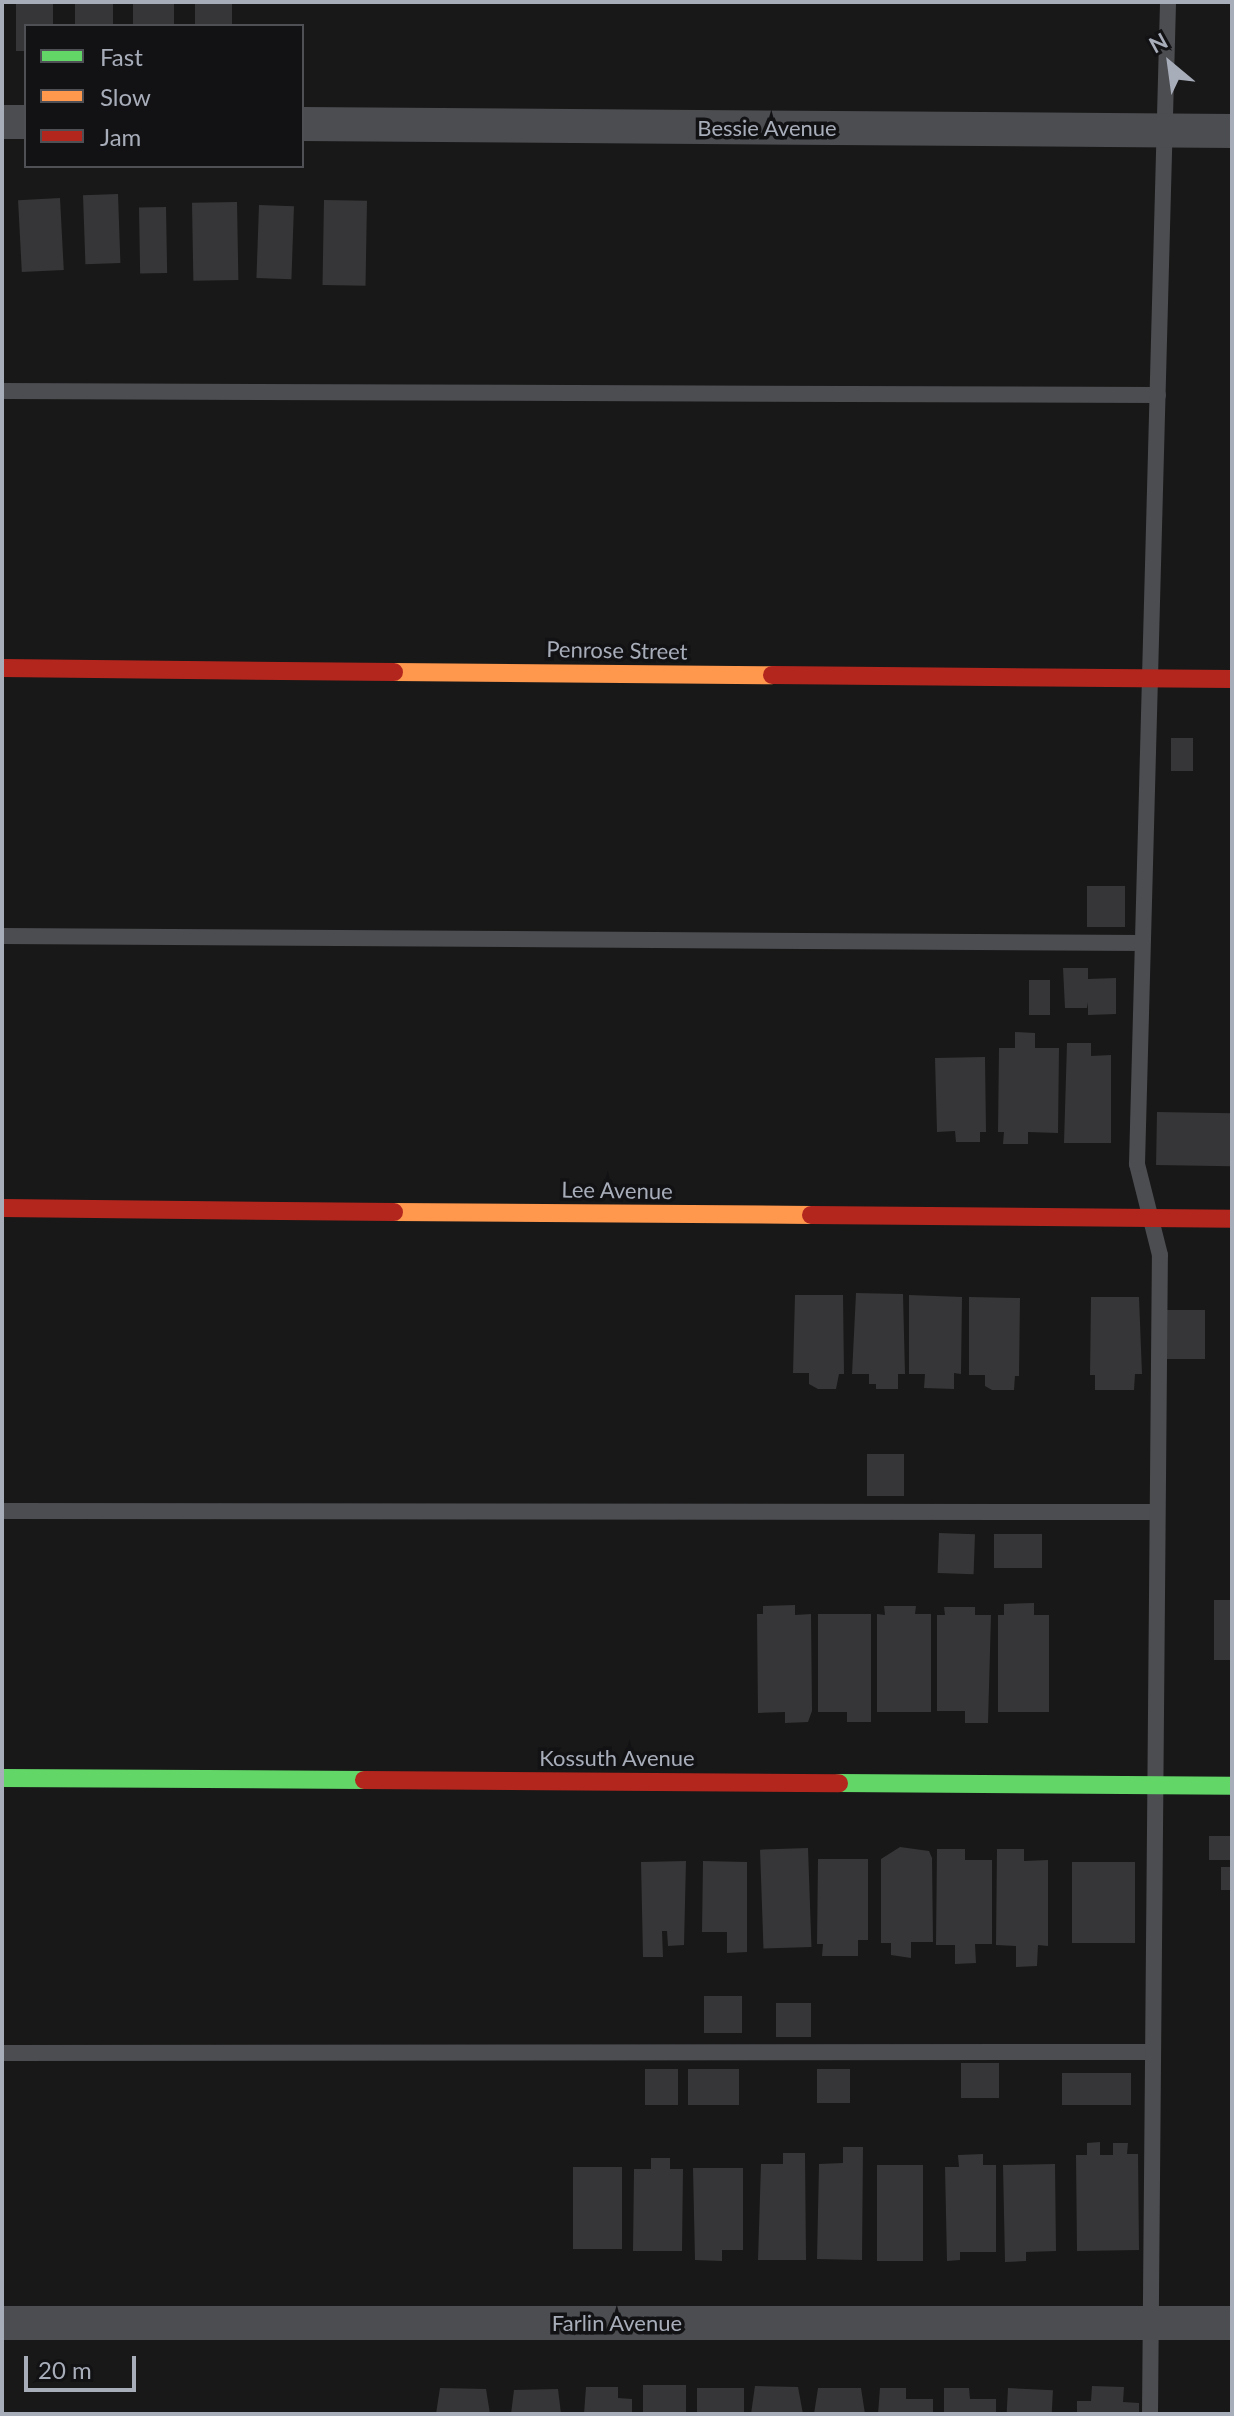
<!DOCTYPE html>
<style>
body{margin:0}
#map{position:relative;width:1234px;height:2416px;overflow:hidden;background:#181818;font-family:Lato,sans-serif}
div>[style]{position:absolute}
.building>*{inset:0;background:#363638;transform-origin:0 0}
.lane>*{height:16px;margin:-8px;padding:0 8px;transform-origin:8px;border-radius:8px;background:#4c4d51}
.street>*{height:34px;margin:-17px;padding:0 17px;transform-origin:17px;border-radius:17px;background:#4c4d51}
.fast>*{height:18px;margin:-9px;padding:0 9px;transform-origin:9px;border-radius:9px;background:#63d668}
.slow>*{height:18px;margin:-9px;padding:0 9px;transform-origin:9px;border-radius:9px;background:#ff974d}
.jam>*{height:18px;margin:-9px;padding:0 9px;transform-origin:9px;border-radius:9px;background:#b3261e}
span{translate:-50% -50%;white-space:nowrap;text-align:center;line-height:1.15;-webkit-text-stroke:7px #121214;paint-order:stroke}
.street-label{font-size:22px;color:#a8adba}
.frame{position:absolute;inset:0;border:4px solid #a8adba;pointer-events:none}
.legend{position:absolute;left:24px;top:24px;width:280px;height:144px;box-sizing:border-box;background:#121214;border:2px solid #4e5056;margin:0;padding:10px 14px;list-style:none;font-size:24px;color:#a8adba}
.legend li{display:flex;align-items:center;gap:16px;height:40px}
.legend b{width:40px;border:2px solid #4e5056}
.north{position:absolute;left:1130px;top:24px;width:80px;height:80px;-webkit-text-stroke:6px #121214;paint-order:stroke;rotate:331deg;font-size:22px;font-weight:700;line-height:32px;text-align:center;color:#a8adba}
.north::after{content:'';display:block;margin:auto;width:28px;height:36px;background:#a8adba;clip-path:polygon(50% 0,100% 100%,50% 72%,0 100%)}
.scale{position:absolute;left:24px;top:2356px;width:112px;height:36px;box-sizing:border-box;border:4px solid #a8adba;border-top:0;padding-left:10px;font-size:24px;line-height:28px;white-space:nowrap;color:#a8adba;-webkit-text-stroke:6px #121214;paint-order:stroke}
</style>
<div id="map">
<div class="building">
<div style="clip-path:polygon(16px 2px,53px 2px,53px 26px,26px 26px,26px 51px,16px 51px)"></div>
<div style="left:75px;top:2px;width:38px;height:24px"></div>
<div style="left:133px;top:2px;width:41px;height:24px"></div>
<div style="left:195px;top:2px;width:37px;height:24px"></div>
<div style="left:118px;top:194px;width:69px;height:35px;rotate:88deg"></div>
<div style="left:60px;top:198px;width:72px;height:42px;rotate:87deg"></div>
<div style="left:324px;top:200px;width:43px;height:85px;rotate:1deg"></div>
<div style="left:237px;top:202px;width:78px;height:45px;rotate:89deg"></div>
<div style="left:259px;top:205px;width:35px;height:73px;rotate:2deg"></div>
<div style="left:166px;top:207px;width:66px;height:27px;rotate:89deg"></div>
<div style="left:1171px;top:738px;width:22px;height:33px"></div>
<div style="left:1087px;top:886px;width:38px;height:41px"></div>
<div style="clip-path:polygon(1063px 968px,1088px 968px,1088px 979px,1116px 978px,1116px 1014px,1088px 1015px,1088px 1002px,1087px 1008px,1065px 1008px)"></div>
<div style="left:1029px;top:980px;width:21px;height:35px"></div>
<div style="clip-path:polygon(1015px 1032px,1035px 1033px,1035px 1048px,1059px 1048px,1058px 1133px,1028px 1132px,1028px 1144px,1003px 1144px,1004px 1132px,998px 1132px,999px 1048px,1015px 1048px)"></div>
<div style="clip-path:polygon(1067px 1043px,1091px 1043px,1091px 1056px,1111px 1055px,1111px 1143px,1064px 1143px)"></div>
<div style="clip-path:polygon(985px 1057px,986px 1132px,980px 1132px,980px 1142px,956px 1142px,955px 1131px,937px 1132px,935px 1058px)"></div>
<div style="left:1157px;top:1112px;width:75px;height:53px;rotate:1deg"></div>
<div style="clip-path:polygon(856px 1293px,903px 1294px,905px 1374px,898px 1374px,898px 1389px,876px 1389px,876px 1384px,869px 1384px,869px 1374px,852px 1374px)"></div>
<div style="clip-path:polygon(795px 1295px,843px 1295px,844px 1374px,839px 1374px,836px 1389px,818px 1389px,809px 1384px,809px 1373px,793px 1373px)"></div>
<div style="clip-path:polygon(909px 1295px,962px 1297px,961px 1374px,954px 1373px,954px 1389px,924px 1388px,925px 1374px,909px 1374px)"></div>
<div style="clip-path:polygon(969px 1297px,1020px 1298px,1019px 1376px,1015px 1376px,1014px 1390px,992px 1390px,985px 1386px,985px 1375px,969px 1375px)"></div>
<div style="clip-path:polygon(1091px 1297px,1139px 1297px,1142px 1374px,1135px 1374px,1134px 1390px,1095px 1390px,1095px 1375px,1090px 1375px)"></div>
<div style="left:1167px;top:1310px;width:38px;height:49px"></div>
<div style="left:867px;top:1454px;width:37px;height:42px"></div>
<div style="left:939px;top:1533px;width:36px;height:40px;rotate:2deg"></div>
<div style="left:994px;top:1534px;width:48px;height:34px"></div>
<div style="left:1214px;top:1600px;width:18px;height:60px"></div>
<div style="clip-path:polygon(1034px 1603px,1034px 1615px,1049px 1615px,1049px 1712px,998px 1712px,998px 1615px,1004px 1615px,1004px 1604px)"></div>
<div style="clip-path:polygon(795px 1605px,795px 1615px,811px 1614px,812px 1711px,808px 1722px,785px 1723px,785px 1712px,758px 1713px,757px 1614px,763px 1614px,763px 1606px)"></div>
<div style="clip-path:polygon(884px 1606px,916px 1606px,915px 1614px,931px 1614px,931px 1712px,877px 1712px,877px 1614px,885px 1615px)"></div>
<div style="clip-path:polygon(944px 1607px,975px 1607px,975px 1615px,991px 1615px,988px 1723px,965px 1723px,965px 1711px,937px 1711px,937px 1615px,945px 1615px)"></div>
<div style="clip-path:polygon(818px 1614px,871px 1614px,871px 1722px,847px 1722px,847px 1712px,818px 1712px)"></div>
<div style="left:1209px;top:1836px;width:23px;height:24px"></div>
<div style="clip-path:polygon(900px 1847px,929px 1851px,932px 1858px,933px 1942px,911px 1942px,911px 1958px,891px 1955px,891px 1943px,881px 1943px,881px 1859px)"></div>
<div style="left:808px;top:1848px;width:99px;height:48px;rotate:88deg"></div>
<div style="clip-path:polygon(937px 1849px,965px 1849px,965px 1860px,992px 1860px,992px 1944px,975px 1944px,976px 1963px,955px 1964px,955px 1945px,936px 1945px)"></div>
<div style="clip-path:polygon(997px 1849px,1024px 1849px,1024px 1861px,1048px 1860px,1048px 1946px,1038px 1945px,1037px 1966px,1016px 1967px,1016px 1946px,996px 1945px)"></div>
<div style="clip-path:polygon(818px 1859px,868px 1859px,868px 1940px,858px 1940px,858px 1956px,822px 1956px,823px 1944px,817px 1944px)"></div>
<div style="clip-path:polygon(686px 1861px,684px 1945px,668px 1946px,667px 1931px,662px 1931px,663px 1957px,643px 1957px,641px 1862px)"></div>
<div style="clip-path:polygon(703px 1861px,747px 1862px,747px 1952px,727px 1953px,727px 1932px,702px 1932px)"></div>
<div style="left:1072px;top:1862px;width:63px;height:81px"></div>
<div style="left:1221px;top:1867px;width:11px;height:23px"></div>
<div style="left:704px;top:1996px;width:38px;height:37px"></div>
<div style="left:776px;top:2003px;width:35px;height:34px"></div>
<div style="left:961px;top:2063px;width:38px;height:35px"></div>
<div style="left:645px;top:2069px;width:33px;height:36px"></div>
<div style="left:688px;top:2069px;width:51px;height:36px"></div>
<div style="left:817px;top:2069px;width:33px;height:34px"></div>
<div style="left:1062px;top:2073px;width:69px;height:32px"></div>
<div style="clip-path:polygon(1100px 2142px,1100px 2155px,1113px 2155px,1113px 2143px,1128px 2143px,1127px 2154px,1138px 2154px,1139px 2250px,1077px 2251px,1076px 2155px,1087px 2155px,1087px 2143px)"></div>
<div style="clip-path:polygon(843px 2147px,863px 2147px,862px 2260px,817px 2259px,819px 2164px,843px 2163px)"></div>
<div style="clip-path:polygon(783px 2153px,805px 2153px,806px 2260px,758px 2260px,761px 2164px,783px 2164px)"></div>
<div style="clip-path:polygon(983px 2154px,983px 2165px,996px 2165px,996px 2252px,960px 2252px,960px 2260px,947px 2261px,945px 2167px,959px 2167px,958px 2155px)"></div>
<div style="clip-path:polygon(651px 2158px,670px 2158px,670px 2169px,683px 2169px,682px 2251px,633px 2251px,634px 2169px,651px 2169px)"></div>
<div style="clip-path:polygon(1055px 2164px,1056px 2251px,1026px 2252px,1026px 2261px,1005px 2262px,1003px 2165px)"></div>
<div style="left:877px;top:2165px;width:46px;height:96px"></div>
<div style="left:573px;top:2167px;width:49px;height:82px"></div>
<div style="clip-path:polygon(693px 2168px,743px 2168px,743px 2250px,722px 2250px,722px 2261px,695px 2260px)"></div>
<div style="left:643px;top:2385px;width:43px;height:29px"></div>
<div style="clip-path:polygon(755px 2386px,798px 2387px,803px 2414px,751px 2414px)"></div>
<div style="clip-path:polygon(1092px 2386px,1124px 2387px,1123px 2402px,1139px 2403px,1139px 2414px,1077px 2414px,1077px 2401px,1091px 2401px)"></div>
<div style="clip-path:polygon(586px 2387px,618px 2387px,618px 2398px,632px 2399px,632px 2414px,584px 2414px)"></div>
<div style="clip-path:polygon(440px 2388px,486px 2389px,490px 2414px,436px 2414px)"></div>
<div style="left:697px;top:2388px;width:47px;height:26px"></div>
<div style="clip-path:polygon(818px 2388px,861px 2388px,865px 2414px,814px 2414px)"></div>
<div style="clip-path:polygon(880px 2388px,906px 2388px,906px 2399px,933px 2399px,933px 2414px,878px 2414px)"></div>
<div style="clip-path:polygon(944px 2388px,969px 2388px,970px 2399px,996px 2399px,996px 2414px,944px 2414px)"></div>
<div style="left:1008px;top:2388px;width:45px;height:26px;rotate:3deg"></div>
<div style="clip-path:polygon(558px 2389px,561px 2414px,511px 2414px,514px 2390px)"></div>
</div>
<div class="lane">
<div style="left:2px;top:391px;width:1156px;rotate:0.2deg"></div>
<div style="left:2px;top:936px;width:1140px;rotate:0.35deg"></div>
<div style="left:2px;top:1511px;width:1155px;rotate:0.05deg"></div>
<div style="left:2px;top:2053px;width:1151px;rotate:-0.05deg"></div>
<div style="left:1150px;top:2414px;width:1159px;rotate:-89.51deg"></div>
<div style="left:1160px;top:1255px;width:94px;rotate:-104.2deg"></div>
<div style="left:1137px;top:1164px;width:1162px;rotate:-88.47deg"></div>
</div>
<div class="street">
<div style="left:2px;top:122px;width:24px"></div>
<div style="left:302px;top:124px;width:930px;rotate:0.43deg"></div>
<div style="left:2px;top:2323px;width:1230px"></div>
</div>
<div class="fast">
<div style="left:2px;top:1778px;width:362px;rotate:0.3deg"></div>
<div style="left:839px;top:1783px;width:393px;rotate:0.4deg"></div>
</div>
<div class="slow">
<div style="left:394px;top:672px;width:378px;rotate:0.5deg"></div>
<div style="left:394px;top:1212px;width:417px;rotate:0.4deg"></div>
</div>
<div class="jam">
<div style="left:2px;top:668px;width:392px;rotate:0.6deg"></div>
<div style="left:772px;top:675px;width:460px;rotate:0.5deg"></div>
<div style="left:2px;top:1208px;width:392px;rotate:0.6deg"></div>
<div style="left:811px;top:1215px;width:421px;rotate:0.5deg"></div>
<div style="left:364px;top:1780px;width:475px;rotate:0.4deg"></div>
</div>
<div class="street-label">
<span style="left:767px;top:128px">Bessie Avenue</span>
<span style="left:617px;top:650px;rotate:1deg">Penrose Street</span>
<span style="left:617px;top:1190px;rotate:1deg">Lee Avenue</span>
<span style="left:617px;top:1758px">Kossuth Avenue</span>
<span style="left:617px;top:2323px">Farlin Avenue</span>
</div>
<div class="frame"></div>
<ul class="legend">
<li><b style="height:10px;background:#63d668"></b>Fast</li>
<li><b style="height:10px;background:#ff974d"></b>Slow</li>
<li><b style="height:10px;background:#b3261e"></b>Jam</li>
</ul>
<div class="north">N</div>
<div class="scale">20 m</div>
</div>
